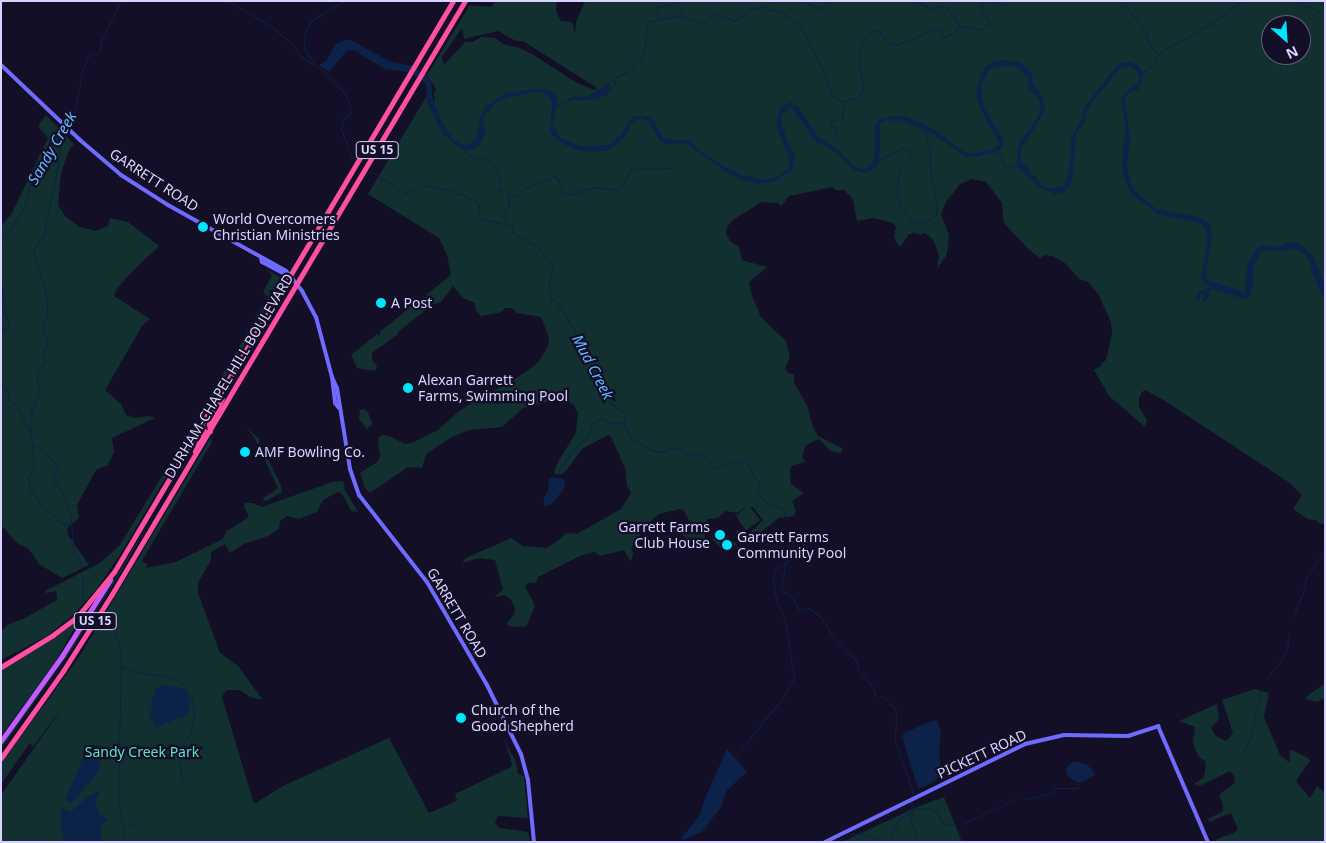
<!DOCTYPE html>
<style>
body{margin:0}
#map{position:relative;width:1326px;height:843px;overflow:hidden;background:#130f26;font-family:"Noto Sans",sans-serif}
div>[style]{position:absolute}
.green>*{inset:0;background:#12302f}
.water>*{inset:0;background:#0c2248}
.stream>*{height:1px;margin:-0.5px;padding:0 0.5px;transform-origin:0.5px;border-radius:0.5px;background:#0c2248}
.secondary>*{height:4px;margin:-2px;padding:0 2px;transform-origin:2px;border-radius:2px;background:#6f6bff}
.primary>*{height:4.5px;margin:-2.25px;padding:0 2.25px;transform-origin:2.25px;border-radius:2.25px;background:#c25bff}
.highway>*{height:5px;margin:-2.5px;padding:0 2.5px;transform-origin:2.5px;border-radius:2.5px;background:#ff4fa3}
.dots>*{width:14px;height:14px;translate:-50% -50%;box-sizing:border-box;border:2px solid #130f26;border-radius:50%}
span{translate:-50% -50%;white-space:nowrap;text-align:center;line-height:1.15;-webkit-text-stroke:4.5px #130f26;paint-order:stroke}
.shield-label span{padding:1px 4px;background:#130f26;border:1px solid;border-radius:4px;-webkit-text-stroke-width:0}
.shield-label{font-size:12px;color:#d9d4ff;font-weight:700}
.street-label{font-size:14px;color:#d9d4ff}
.poi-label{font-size:14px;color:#d9d4ff}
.left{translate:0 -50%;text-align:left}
.right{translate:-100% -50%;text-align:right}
.park-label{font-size:14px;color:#5fe0c0}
.water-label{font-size:15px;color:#62b6ff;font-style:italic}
.frame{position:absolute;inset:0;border:2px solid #d9d4ff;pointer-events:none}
.north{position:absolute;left:1261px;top:15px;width:50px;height:50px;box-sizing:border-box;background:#130f26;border:1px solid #625e7d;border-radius:50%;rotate:154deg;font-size:14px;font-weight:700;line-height:20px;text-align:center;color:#d9d4ff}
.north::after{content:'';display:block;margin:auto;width:18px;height:22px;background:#00e5ff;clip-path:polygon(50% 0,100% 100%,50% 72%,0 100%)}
</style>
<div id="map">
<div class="green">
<div style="clip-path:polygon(evenodd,496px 1px,557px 1px,556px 11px,561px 21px,572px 22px,575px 33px,576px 22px,585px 1px,1325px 1px,1325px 523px,1320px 524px,1316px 520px,1308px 519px,1293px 509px,1302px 495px,1290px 483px,1162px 399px,1145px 390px,1142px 392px,1139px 398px,1139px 407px,1147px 420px,1145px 427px,1109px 396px,1094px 370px,1102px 365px,1101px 364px,1106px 360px,1112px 334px,1111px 322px,1098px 294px,1088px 282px,1079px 279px,1065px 263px,1052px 256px,1045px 255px,1040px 258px,1028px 249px,1004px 223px,1002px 203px,986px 182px,972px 179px,960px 184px,946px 202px,941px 214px,949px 235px,947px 254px,937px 269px,939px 255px,933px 240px,929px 236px,924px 233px,921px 235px,915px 233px,909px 234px,900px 247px,896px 242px,894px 237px,896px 227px,893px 223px,874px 218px,857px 221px,853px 199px,844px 190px,835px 190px,833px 187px,789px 196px,781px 206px,778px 203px,762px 202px,734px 219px,727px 227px,726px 233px,730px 241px,739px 247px,742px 260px,767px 267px,749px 282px,752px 296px,761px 317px,786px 341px,790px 357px,785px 369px,788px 373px,794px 374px,794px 383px,807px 405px,813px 427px,818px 436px,843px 449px,841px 453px,830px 451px,819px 439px,806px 445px,802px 456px,805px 462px,792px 466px,790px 469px,791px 484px,804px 493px,792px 501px,796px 512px,794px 516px,779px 518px,754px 537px,750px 538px,749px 534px,763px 520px,753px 507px,750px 507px,760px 520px,746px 531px,736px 516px,748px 505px,737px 513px,726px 511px,718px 518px,707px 519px,703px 547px,692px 544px,681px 533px,690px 522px,684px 511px,680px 509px,659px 514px,643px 528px,641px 534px,631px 548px,633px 553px,631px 562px,624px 550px,600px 556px,594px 552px,580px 556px,538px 577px,536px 583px,529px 582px,525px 586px,535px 606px,527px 625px,524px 627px,508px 626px,507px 623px,514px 615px,515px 608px,511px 600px,505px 595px,494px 597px,503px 590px,495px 560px,479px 558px,462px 563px,466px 558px,511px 538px,523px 546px,546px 548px,559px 540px,566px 533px,577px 534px,621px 509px,631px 493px,627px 486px,625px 468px,611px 437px,608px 435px,582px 449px,566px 471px,561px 474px,555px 474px,554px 471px,556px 466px,576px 432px,578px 413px,573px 404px,559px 398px,550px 399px,544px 403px,523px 408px,502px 427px,469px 430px,452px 437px,426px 454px,422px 468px,408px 467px,370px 493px,365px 488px,360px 473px,377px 462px,380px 456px,378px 441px,380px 436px,384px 435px,391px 437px,405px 444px,414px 442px,438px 430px,458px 412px,486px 394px,506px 385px,531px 368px,540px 360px,548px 346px,549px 338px,541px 317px,516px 313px,512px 308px,506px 308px,499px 313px,481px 316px,476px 311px,475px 303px,463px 298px,453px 286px,441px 302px,432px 305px,399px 331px,397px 335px,372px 353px,372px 360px,377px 366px,375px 371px,357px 368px,351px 355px,377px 334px,379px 336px,381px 331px,423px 297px,426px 298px,427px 294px,451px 275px,447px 255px,439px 238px,368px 194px,429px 92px,432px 102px,435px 101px,434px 94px,436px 89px,427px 75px,470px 5px,491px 7px,496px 1px,1271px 25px,1301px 25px,1301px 55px,1271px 55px,1271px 25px,496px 1px,462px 28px,464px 39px,498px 31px,516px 41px,523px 41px,597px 88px,594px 90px,577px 83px,532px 54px,517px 47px,505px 45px,495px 38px,481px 37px,473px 42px,465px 42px,444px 65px,442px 57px,462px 28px)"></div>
<div style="clip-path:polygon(46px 115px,74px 144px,69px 150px,61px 173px,58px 205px,65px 216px,80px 227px,96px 231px,108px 226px,110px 218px,128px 222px,159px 246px,129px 275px,116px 290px,114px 296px,150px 319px,142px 326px,105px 390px,121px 404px,126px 415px,135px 418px,150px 416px,155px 418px,112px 438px,114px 452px,108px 465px,96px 470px,77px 505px,79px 518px,67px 528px,68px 535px,89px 565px,62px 578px,39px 564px,29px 549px,17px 543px,1px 525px,1px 226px,11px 215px,48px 138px,38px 126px)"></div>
<div style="clip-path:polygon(266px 269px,281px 278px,280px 285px,205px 412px,200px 418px,202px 410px,268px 297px,263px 292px,272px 275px)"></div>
<div style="clip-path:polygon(364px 409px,367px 411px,373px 424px,367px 429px,359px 419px,360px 410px)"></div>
<div style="clip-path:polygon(246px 427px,258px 438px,281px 486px,282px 492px,266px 501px,262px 499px,278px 488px,254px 437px)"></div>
<div style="clip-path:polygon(192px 428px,192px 433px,123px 550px,96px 590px,73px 615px,47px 636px,1px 660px,1px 631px,9px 624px,23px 619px,57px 600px,56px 591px,45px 593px,45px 591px,100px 563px,119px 546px)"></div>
<div style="clip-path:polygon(211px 437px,212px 442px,143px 559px,142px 561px,147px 564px,146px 568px,176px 562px,223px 539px,227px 531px,249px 517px,244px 507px,245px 503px,253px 503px,262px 507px,332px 482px,343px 481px,345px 490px,358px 512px,351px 511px,343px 495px,338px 492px,323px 500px,317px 512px,299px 519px,287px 516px,280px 521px,279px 529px,268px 536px,244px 544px,230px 553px,225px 544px,211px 552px,211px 560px,198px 583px,198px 593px,220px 653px,238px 666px,263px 700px,250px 697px,240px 690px,226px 690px,222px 697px,254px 804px,283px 786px,389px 738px,429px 813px,457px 801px,455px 794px,511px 767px,512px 764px,505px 741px,516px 762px,518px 774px,524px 776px,528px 818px,498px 816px,495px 823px,499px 828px,528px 832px,530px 842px,1px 842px,1px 795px,65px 704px,33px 747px,30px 743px,1px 784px,1px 764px,79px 657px)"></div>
<div style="clip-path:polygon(159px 506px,121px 572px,70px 652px,1px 749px,1px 745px,55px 672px,96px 610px)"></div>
<div style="clip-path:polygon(716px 536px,719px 540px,726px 536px,737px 544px,726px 553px,712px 539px)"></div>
<div style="clip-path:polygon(81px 617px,55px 662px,1px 736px,1px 671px,59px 635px)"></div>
<div style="clip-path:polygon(1325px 684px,1325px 698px,1316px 702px,1306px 699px,1309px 694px)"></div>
<div style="clip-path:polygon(1255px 689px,1269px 693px,1264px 717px,1280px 755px,1290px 763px,1289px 751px,1292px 750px,1308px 758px,1310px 761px,1297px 779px,1297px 783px,1310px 798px,1317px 786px,1325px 793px,1325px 842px,1217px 842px,1217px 839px,1234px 833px,1238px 829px,1231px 813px,1209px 822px,1208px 819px,1223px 811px,1223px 805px,1219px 795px,1235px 783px,1234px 776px,1230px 771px,1199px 786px,1194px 784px,1204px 777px,1206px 765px,1205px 761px,1198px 756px,1193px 743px,1195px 727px,1179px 721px,1217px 704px,1219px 719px,1211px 728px,1216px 736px,1226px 741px,1233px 733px,1222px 700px)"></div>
<div style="clip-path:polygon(944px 797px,962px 842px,842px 842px,917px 807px)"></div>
</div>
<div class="water">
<div style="clip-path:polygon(344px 40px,351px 40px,391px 62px,409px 65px,426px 74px,431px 81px,433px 100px,445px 128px,453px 139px,465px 146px,476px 140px,480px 117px,487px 105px,507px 93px,533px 89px,550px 90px,555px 94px,559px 105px,573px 97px,588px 96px,610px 82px,609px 93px,598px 99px,579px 101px,575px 99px,556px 107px,553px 124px,560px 138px,580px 146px,608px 145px,619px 137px,632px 118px,637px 116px,646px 116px,654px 121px,664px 139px,691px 141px,697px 148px,721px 165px,742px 175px,766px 180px,781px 175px,789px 167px,789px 157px,777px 128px,777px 121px,780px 108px,790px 102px,799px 108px,821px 140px,836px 148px,857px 168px,866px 169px,871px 166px,874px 159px,875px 124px,878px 120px,890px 116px,904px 116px,923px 124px,937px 131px,964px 152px,971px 154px,993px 149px,1000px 143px,988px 125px,976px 96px,981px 72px,991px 63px,1000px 60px,1020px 62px,1032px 73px,1033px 84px,1041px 94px,1045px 107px,1044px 113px,1021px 149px,1021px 161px,1043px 186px,1049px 188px,1062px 187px,1066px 182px,1070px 165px,1071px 141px,1073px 133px,1081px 121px,1083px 109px,1119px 63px,1130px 62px,1138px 65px,1142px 71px,1142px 78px,1139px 89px,1129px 93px,1125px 98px,1130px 139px,1127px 170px,1131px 183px,1134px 190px,1156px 209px,1202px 218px,1210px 224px,1212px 240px,1206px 270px,1207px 280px,1245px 292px,1247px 266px,1254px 252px,1260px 245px,1277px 247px,1286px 243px,1297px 242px,1311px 253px,1318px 267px,1325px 286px,1325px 302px,1312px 272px,1311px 263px,1305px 254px,1295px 248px,1283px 251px,1267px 250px,1261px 252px,1253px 269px,1254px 282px,1249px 298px,1244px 299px,1213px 289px,1210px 290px,1206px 301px,1202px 302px,1204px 297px,1202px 292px,1199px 301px,1195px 303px,1198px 292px,1210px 287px,1204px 283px,1201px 275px,1208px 244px,1205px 228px,1199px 223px,1158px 214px,1131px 194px,1123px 174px,1122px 159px,1126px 129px,1121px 100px,1127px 90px,1138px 84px,1139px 79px,1138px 72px,1130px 66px,1119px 69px,1086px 111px,1085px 122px,1076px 133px,1072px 181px,1069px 188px,1061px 193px,1055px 194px,1041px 188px,1017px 167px,1017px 151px,1020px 142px,1038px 117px,1041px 107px,1038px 98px,1029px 90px,1028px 79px,1016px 66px,1000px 66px,990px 69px,981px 85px,984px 108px,1003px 139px,1003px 145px,998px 151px,978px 157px,967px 157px,930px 132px,913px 125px,899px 120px,884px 121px,880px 124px,880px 151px,877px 166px,868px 173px,860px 172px,854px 170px,838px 154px,814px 140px,793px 109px,789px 107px,782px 114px,781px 122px,787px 140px,795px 156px,792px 171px,775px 181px,759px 184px,742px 180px,727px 173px,689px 145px,682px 143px,669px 145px,660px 141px,648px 121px,641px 118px,631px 124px,624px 138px,612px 149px,592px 152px,578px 150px,565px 145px,554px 137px,550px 131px,552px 103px,548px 96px,540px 92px,509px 97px,496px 103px,483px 117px,485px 132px,481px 143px,473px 150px,462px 150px,444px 135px,438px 125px,427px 102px,426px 84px,418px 77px,407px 72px,385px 69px,354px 50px,347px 51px,343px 55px,329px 72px,318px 65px,326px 61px,335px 45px)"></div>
<div style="clip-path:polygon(551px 477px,564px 479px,565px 487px,553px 503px,545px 507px,543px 500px,549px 488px,548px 480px)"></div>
<div style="clip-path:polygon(163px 685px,185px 689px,191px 703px,190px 708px,186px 716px,173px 720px,156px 728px,149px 715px,153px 705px,151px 698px,156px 692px,155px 689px)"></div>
<div style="clip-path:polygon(934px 720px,938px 722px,941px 733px,939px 753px,942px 775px,932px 783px,918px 789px,902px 736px,904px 733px)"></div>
<div style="clip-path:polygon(92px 745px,102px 746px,99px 771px,72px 803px,68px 803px,65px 800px,84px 756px)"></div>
<div style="clip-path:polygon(727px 749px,747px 772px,727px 790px,721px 807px,702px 832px,683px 840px,682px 837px,700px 815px,705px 798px)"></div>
<div style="clip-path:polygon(1074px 761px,1086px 764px,1093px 770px,1095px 775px,1080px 783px,1069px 778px,1066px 771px,1068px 765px)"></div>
<div style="clip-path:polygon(101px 790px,95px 802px,100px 815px,107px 819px,102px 826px,100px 835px,103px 842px,64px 842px,61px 830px,61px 808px,71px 812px,87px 797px)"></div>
</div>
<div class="stream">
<div style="left:228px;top:1px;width:51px;rotate:30.6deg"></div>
<div style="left:272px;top:27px;width:25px;rotate:40deg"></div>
<div style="left:291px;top:43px;width:21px;rotate:51deg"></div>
<div style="left:304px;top:59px;width:21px;rotate:31deg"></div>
<div style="left:322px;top:70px;width:28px;rotate:45deg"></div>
<div style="left:342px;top:90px;width:9px;rotate:58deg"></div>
<div style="left:347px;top:98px;width:16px;rotate:75deg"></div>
<div style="left:351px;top:113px;width:10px;rotate:143deg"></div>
<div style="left:343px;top:119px;width:10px;rotate:101deg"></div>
<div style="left:341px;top:129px;width:31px;rotate:69deg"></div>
<div style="left:803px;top:1px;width:17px;rotate:31deg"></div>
<div style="left:818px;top:10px;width:14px;rotate:-39deg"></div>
<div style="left:911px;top:1px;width:10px;rotate:11deg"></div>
<div style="left:921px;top:3px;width:14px;rotate:30deg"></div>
<div style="left:933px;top:10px;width:10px;rotate:-24deg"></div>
<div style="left:942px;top:6px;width:7px;rotate:27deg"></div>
<div style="left:948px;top:9px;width:20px;rotate:57deg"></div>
<div style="left:989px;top:1px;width:12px;rotate:20deg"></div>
<div style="left:1000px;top:5px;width:3px"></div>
<div style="left:1003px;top:5px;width:4px;rotate:-90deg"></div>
<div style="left:1120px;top:1px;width:21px;rotate:47deg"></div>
<div style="left:1134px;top:16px;width:19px;rotate:55deg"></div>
<div style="left:1145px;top:32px;width:16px;rotate:68deg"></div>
<div style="left:1151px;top:47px;width:9px;rotate:41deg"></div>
<div style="left:1296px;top:1px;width:32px;rotate:26deg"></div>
<div style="left:1px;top:5px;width:5px;rotate:-53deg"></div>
<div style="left:659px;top:7px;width:20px;rotate:-15deg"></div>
<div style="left:678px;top:2px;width:13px;rotate:72deg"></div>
<div style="left:764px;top:7px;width:9px;rotate:-41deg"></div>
<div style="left:657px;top:20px;width:19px;rotate:-87deg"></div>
<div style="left:314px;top:65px;width:21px;rotate:-119deg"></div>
<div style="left:304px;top:47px;width:14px;rotate:-86deg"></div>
<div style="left:305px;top:33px;width:15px;rotate:-62deg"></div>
<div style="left:312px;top:20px;width:37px;rotate:-31deg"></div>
<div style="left:1140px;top:74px;width:19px;rotate:-36deg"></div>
<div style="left:1155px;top:63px;width:11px;rotate:-68deg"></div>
<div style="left:1159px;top:53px;width:57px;rotate:-29.2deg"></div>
<div style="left:1209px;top:25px;width:40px;rotate:-37deg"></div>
<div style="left:610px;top:89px;width:7px;rotate:-45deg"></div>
<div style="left:615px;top:84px;width:5px;rotate:-101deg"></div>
<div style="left:614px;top:79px;width:16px;rotate:-30deg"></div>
<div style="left:628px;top:71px;width:24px;rotate:-48deg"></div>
<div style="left:644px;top:53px;width:29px;rotate:-84deg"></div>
<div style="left:647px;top:24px;width:4px;rotate:-56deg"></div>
<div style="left:649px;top:21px;width:34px;rotate:-10deg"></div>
<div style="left:682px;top:15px;width:21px;rotate:23deg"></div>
<div style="left:701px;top:23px;width:19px;rotate:-32deg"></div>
<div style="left:717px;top:13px;width:19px;rotate:25deg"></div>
<div style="left:734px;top:21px;width:24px;rotate:-33deg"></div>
<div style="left:754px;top:8px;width:10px;rotate:-6deg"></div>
<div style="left:764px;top:7px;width:7px;rotate:27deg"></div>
<div style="left:770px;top:10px;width:9px"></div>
<div style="left:779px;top:10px;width:25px;rotate:37deg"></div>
<div style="left:799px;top:25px;width:57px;rotate:61.6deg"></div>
<div style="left:826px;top:75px;width:21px;rotate:76deg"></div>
<div style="left:831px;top:95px;width:15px;rotate:28deg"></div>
<div style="left:820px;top:140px;width:14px"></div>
<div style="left:834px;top:140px;width:9px;rotate:-77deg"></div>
<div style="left:836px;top:131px;width:10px;rotate:-127deg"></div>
<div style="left:830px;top:123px;width:4px;rotate:-56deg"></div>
<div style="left:832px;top:120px;width:10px;rotate:-6deg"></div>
<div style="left:842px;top:119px;width:17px;rotate:-83deg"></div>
<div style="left:844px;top:102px;width:8px;rotate:-30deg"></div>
<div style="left:851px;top:98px;width:7px"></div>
<div style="left:858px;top:98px;width:10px;rotate:-61deg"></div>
<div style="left:863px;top:89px;width:29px;rotate:-98deg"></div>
<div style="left:859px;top:60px;width:14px;rotate:-82deg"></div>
<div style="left:861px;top:46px;width:15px;rotate:-62deg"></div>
<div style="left:868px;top:33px;width:10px;rotate:-17deg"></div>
<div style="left:878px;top:30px;width:15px;rotate:53deg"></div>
<div style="left:887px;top:42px;width:8px;rotate:30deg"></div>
<div style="left:894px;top:46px;width:44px;rotate:-22.5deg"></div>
<div style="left:935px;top:29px;width:5px"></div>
<div style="left:940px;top:29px;width:10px;rotate:61deg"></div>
<div style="left:945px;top:38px;width:21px;rotate:-35deg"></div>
<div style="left:962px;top:26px;width:17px;rotate:13deg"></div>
<div style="left:979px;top:30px;width:12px;rotate:-31deg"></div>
<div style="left:989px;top:24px;width:19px;rotate:-118deg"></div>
<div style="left:980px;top:7px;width:7px;rotate:-56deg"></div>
<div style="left:464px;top:149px;width:6px;rotate:59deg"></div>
<div style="left:467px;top:154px;width:12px;rotate:31deg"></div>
<div style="left:477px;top:160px;width:9px;rotate:-27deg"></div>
<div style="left:485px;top:156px;width:21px;rotate:53deg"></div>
<div style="left:498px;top:173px;width:8px;rotate:76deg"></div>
<div style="left:500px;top:181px;width:10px;rotate:101deg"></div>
<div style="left:498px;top:191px;width:7px;rotate:-8deg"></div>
<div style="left:505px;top:190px;width:7px;rotate:56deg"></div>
<div style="left:509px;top:196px;width:10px;rotate:90deg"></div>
<div style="left:509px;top:206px;width:12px;rotate:125deg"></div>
<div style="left:502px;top:216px;width:9px;rotate:63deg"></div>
<div style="left:506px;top:224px;width:4px"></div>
<div style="left:510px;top:224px;width:8px;rotate:67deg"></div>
<div style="left:513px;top:231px;width:2px;rotate:117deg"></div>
<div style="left:512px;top:233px;width:28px;rotate:27deg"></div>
<div style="left:537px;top:246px;width:25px;rotate:50deg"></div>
<div style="left:553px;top:265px;width:19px;rotate:102deg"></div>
<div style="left:549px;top:284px;width:15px;rotate:82deg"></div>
<div style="left:551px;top:299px;width:4px;rotate:14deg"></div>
<div style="left:555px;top:300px;width:33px;rotate:57deg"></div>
<div style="left:573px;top:328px;width:85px;rotate:62.8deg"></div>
<div style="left:612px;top:404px;width:15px;rotate:37deg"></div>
<div style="left:624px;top:413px;width:8px;rotate:83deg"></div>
<div style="left:625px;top:421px;width:4px;rotate:124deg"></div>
<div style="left:623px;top:424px;width:16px;rotate:60deg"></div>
<div style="left:631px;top:438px;width:23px;rotate:31deg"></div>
<div style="left:651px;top:450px;width:11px;rotate:10deg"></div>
<div style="left:662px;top:452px;width:11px;rotate:-27deg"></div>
<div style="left:672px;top:447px;width:8px;rotate:14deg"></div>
<div style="left:680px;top:449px;width:12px;rotate:35deg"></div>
<div style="left:690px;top:456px;width:7px;rotate:-27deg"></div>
<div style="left:696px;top:453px;width:14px;rotate:30deg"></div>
<div style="left:708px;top:460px;width:10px;rotate:61deg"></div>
<div style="left:713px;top:469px;width:23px;rotate:-18deg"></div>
<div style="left:735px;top:462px;width:11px"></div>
<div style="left:746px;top:462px;width:26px;rotate:59deg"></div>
<div style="left:759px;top:484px;width:8px;rotate:104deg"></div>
<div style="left:757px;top:492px;width:14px;rotate:51deg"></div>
<div style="left:766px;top:503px;width:18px;rotate:16deg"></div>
<div style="left:783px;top:508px;width:11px;rotate:75deg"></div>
<div style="left:995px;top:151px;width:8px;rotate:45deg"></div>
<div style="left:1001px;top:157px;width:9px;rotate:72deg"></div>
<div style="left:1004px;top:166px;width:13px"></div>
<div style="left:877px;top:161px;width:28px;rotate:-27deg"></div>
<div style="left:902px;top:148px;width:11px;rotate:34deg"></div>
<div style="left:911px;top:154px;width:4px;rotate:104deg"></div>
<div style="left:910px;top:158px;width:14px;rotate:135deg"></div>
<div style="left:900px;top:168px;width:17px;rotate:100deg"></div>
<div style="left:897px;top:185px;width:11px;rotate:90deg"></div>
<div style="left:897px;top:196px;width:12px;rotate:70deg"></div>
<div style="left:901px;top:207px;width:19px;rotate:51deg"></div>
<div style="left:913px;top:222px;width:6px;rotate:18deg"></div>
<div style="left:919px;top:224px;width:9px;rotate:-18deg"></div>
<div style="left:928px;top:221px;width:11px;rotate:-41deg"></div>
<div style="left:936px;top:214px;width:6px;rotate:-81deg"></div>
<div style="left:937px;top:208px;width:42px;rotate:-99.7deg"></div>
<div style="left:930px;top:167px;width:17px;rotate:-90deg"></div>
<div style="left:930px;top:150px;width:21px;rotate:-104deg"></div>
<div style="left:372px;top:172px;width:39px;rotate:32deg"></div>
<div style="left:405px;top:193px;width:20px;rotate:-24deg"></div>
<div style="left:423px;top:185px;width:25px;rotate:11deg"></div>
<div style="left:448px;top:190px;width:27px;rotate:20deg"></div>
<div style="left:473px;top:199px;width:8px;rotate:40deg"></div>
<div style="left:479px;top:204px;width:6px;rotate:99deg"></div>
<div style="left:478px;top:210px;width:10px;rotate:66deg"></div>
<div style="left:482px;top:219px;width:24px;rotate:12deg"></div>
<div style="left:510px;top:196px;width:8px;rotate:-7deg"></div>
<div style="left:518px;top:195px;width:10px;rotate:-45deg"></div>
<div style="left:525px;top:188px;width:31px;rotate:-22deg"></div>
<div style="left:554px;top:176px;width:5px;rotate:37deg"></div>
<div style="left:558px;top:179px;width:11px;rotate:75deg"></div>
<div style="left:561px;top:190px;width:9px;rotate:32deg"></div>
<div style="left:569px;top:195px;width:26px;rotate:-18deg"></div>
<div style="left:594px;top:187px;width:24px;rotate:7deg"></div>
<div style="left:618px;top:190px;width:4px;rotate:-27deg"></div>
<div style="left:622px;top:188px;width:21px;rotate:-67deg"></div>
<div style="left:630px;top:169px;width:42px;rotate:-1.4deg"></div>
<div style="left:1px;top:243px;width:44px;rotate:-57deg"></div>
<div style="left:25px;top:206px;width:28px;rotate:-77deg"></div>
<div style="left:31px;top:179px;width:81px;rotate:-57.1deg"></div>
<div style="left:75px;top:111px;width:36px;rotate:-80deg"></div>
<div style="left:81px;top:76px;width:18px;rotate:-71deg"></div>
<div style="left:87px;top:59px;width:7px;rotate:-56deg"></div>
<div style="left:91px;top:53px;width:4px;rotate:27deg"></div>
<div style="left:95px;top:55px;width:6px;rotate:-31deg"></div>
<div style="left:100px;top:52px;width:11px;rotate:-85deg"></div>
<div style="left:101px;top:41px;width:45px;rotate:-63.4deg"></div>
<div style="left:1px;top:283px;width:31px;rotate:83deg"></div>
<div style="left:5px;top:314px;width:12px;rotate:66deg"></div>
<div style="left:10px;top:325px;width:11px;rotate:142deg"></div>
<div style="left:1px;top:384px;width:8px;rotate:45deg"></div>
<div style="left:7px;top:390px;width:10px;rotate:73deg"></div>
<div style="left:10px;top:400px;width:7px;rotate:45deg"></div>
<div style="left:15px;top:405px;width:32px;rotate:60deg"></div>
<div style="left:31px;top:433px;width:33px;rotate:85deg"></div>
<div style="left:34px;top:466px;width:14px;rotate:115deg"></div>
<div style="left:28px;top:479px;width:11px;rotate:75deg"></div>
<div style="left:31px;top:490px;width:13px;rotate:58deg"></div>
<div style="left:38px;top:501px;width:26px;rotate:43deg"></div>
<div style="left:57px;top:519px;width:8px;rotate:40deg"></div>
<div style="left:63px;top:524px;width:7px"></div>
<div style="left:31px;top:433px;width:20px;rotate:-90deg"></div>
<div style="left:31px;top:413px;width:24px;rotate:-71deg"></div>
<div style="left:39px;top:390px;width:16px;rotate:-101deg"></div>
<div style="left:36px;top:374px;width:3px;rotate:-18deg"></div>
<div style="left:39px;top:373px;width:7px;rotate:-90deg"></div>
<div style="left:39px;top:366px;width:7px;rotate:-27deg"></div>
<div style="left:45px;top:363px;width:11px;rotate:-100deg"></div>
<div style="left:43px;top:352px;width:9px;rotate:-58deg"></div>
<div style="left:48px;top:344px;width:16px;rotate:-108deg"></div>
<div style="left:43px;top:329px;width:16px;rotate:-75deg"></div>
<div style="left:47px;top:314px;width:16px;rotate:-90deg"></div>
<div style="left:47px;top:298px;width:49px;rotate:-106.6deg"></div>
<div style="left:33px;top:251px;width:22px;rotate:-58deg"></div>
<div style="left:45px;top:232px;width:13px;rotate:-86deg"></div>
<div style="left:46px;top:219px;width:37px;rotate:-76deg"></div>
<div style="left:55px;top:183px;width:37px;rotate:-82deg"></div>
<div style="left:60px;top:146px;width:11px;rotate:-95deg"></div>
<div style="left:33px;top:445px;width:18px;rotate:34deg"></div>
<div style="left:48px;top:455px;width:16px;rotate:50deg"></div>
<div style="left:58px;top:467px;width:6px;rotate:135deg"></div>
<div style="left:54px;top:471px;width:11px;rotate:90deg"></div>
<div style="left:54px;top:482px;width:10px;rotate:45deg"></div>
<div style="left:61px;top:489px;width:26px;rotate:69deg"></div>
<div style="left:70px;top:513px;width:40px;rotate:84.3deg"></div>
<div style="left:74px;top:553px;width:11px;rotate:52deg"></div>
<div style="left:81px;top:562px;width:4px;rotate:90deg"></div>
<div style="left:556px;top:479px;width:13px;rotate:-67deg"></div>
<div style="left:561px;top:467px;width:22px;rotate:-54deg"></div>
<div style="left:574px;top:449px;width:18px;rotate:-43deg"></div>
<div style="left:587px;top:437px;width:15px;rotate:-67deg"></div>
<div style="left:593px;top:423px;width:11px;rotate:-27deg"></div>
<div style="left:603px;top:418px;width:7px;rotate:45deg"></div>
<div style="left:608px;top:423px;width:10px;rotate:-6deg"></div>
<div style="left:618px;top:422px;width:4px;rotate:27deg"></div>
<div style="left:789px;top:532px;width:5px;rotate:53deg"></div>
<div style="left:792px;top:536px;width:18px;rotate:87deg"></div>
<div style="left:793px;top:554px;width:14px;rotate:126deg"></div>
<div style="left:785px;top:565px;width:25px;rotate:99deg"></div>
<div style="left:781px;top:590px;width:12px;rotate:31deg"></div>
<div style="left:791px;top:596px;width:16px;rotate:60deg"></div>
<div style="left:799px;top:610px;width:10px;rotate:-11deg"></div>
<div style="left:809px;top:608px;width:15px;rotate:37deg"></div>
<div style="left:821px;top:617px;width:20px;rotate:60deg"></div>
<div style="left:831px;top:634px;width:37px;rotate:47deg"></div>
<div style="left:856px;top:661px;width:9px;rotate:77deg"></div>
<div style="left:858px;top:670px;width:23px;rotate:49deg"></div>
<div style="left:873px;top:687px;width:8px;rotate:76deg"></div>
<div style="left:875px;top:695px;width:10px;rotate:11deg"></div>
<div style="left:885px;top:697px;width:8px;rotate:60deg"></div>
<div style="left:889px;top:704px;width:4px;rotate:14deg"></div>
<div style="left:893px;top:705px;width:9px;rotate:69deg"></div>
<div style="left:896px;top:713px;width:28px;rotate:92deg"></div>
<div style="left:895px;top:741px;width:51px;rotate:70.5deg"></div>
<div style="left:912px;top:789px;width:33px;rotate:92deg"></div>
<div style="left:911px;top:822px;width:22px;rotate:68deg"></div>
<div style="left:82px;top:577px;width:27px;rotate:88deg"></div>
<div style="left:103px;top:619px;width:7px;rotate:27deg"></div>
<div style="left:109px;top:622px;width:9px;rotate:58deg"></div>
<div style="left:114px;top:630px;width:12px;rotate:66deg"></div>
<div style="left:119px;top:641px;width:14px;rotate:82deg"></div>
<div style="left:121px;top:655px;width:142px;rotate:91.2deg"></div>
<div style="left:118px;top:797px;width:46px;rotate:81.2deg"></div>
<div style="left:1292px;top:619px;width:28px;rotate:-67deg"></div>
<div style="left:1303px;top:593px;width:15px;rotate:-79deg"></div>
<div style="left:1306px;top:578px;width:33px;rotate:-55deg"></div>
<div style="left:121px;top:666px;width:12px;rotate:24deg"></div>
<div style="left:132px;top:671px;width:38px;rotate:9deg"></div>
<div style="left:170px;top:677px;width:11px;rotate:27deg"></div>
<div style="left:180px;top:682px;width:12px;rotate:48deg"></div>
<div style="left:188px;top:691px;width:13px;rotate:67deg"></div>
<div style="left:193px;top:703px;width:15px;rotate:86deg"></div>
<div style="left:194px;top:718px;width:16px;rotate:105deg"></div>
<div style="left:190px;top:733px;width:23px;rotate:119deg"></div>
<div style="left:179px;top:753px;width:30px;rotate:84deg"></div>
<div style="left:1266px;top:679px;width:18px;rotate:-49deg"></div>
<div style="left:1278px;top:665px;width:19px;rotate:-62deg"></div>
<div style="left:1287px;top:648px;width:15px;rotate:-82deg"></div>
<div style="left:1243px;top:754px;width:21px;rotate:-67deg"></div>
<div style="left:1251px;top:735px;width:46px;rotate:-77.5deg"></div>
<div style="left:734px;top:758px;width:80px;rotate:-51.1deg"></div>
<div style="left:784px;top:696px;width:21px;rotate:-61deg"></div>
<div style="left:794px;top:678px;width:59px;rotate:-98.8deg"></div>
<div style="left:785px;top:620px;width:19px;rotate:-115deg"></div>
<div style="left:777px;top:603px;width:21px;rotate:-101deg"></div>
<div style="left:773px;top:582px;width:13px;rotate:-81deg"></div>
<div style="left:775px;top:569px;width:13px;rotate:-29deg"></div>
<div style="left:786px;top:563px;width:14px;rotate:-65deg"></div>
<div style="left:1023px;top:798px;width:5px;rotate:11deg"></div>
<div style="left:1028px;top:799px;width:24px;rotate:-15deg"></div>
<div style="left:1051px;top:793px;width:6px;rotate:-59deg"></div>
<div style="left:1054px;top:788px;width:24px"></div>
<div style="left:1078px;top:788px;width:6px;rotate:-81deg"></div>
<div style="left:914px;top:808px;width:18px;rotate:3deg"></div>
<div style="left:932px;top:809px;width:7px;rotate:34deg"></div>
<div style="left:938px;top:813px;width:11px;rotate:68deg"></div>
<div style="left:942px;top:823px;width:15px;rotate:8deg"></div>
<div style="left:963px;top:824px;width:58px;rotate:-25.7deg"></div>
<div style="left:124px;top:826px;width:14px;rotate:-8deg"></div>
<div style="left:834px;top:842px;width:20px;rotate:-24deg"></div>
<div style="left:852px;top:834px;width:14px"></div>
<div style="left:866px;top:834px;width:19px;rotate:25deg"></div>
<div style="left:889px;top:842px;width:25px;rotate:-67deg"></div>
<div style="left:899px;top:819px;width:17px;rotate:-33deg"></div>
</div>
<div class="secondary">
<div style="left:1px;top:65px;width:109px;rotate:43.5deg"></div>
<div style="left:80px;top:140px;width:54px;rotate:40.5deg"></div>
<div style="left:121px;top:175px;width:56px;rotate:32.6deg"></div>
<div style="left:168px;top:205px;width:135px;rotate:29.2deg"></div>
<div style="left:286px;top:271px;width:26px;rotate:51deg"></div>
<div style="left:302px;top:291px;width:30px;rotate:62deg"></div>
<div style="left:316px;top:317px;width:62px;rotate:75.1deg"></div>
<div style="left:332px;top:377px;width:26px;rotate:83deg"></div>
<div style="left:335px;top:403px;width:6px;rotate:51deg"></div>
<div style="left:261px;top:258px;width:4px;rotate:76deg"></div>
<div style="left:262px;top:262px;width:32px;rotate:28deg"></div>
<div style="left:332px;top:377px;width:12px;rotate:66deg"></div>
<div style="left:337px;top:388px;width:82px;rotate:80.9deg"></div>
<div style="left:350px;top:469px;width:28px;rotate:71deg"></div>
<div style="left:359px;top:495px;width:110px;rotate:52deg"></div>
<div style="left:427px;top:582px;width:119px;rotate:59.8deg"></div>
<div style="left:487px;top:685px;width:77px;rotate:63.8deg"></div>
<div style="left:521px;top:754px;width:27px;rotate:75deg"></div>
<div style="left:528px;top:780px;width:62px;rotate:84.5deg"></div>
<div style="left:825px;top:842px;width:223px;rotate:-26.1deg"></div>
<div style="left:1025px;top:744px;width:40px;rotate:-13deg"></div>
<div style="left:1064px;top:735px;width:64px;rotate:0.9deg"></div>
<div style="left:1128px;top:736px;width:32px;rotate:-18deg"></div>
<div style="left:1158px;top:726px;width:126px;rotate:66.7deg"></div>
</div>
<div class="primary">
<div style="left:1px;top:741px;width:105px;rotate:-54.3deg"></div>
<div style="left:62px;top:656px;width:90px;rotate:-57.7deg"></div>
</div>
<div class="highway">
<div style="left:210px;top:431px;width:7px;rotate:-98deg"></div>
<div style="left:209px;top:424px;width:28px;rotate:-63deg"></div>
<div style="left:195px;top:451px;width:22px;rotate:-66deg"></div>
<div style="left:204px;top:431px;width:4px;rotate:-117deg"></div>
<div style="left:1px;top:667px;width:61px;rotate:-31.6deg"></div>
<div style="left:53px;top:635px;width:30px;rotate:-37deg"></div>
<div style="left:77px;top:617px;width:58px;rotate:-50.6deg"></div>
<div style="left:114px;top:572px;width:664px;rotate:-59.3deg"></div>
<div style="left:1px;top:758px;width:107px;rotate:-54.5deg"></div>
<div style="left:63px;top:671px;width:91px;rotate:-57.5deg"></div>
<div style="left:112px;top:594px;width:690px;rotate:-59.24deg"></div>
</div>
<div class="dots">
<div style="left:203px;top:227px;background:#00e5ff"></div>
<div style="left:381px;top:303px;background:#00e5ff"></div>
<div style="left:408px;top:388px;background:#00e5ff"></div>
<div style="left:245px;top:452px;background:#00e5ff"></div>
<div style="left:720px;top:535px;background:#00e5ff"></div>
<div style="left:727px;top:545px;background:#00e5ff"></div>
<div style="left:461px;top:718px;background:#00e5ff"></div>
</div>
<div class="shield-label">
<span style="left:377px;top:150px">US 15</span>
<span style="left:95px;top:621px">US 15</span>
</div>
<div class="street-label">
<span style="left:154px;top:180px;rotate:33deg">GARRETT ROAD</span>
<span style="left:229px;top:376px;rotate:-59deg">DURHAM-CHAPEL HILL BOULEVARD</span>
<span style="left:457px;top:613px;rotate:59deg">GARRETT ROAD</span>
<span style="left:982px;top:754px;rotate:-25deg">PICKETT ROAD</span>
</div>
<div class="poi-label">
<span class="left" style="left:213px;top:227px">World Overcomers<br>Christian Ministries</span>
<span class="left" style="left:391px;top:303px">A Post</span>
<span class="left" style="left:418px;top:388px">Alexan Garrett<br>Farms, Swimming Pool</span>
<span class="left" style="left:255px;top:452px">AMF Bowling Co.</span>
<span class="right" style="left:710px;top:535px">Garrett Farms<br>Club House</span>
<span class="left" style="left:737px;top:545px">Garrett Farms<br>Community Pool</span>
<span class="left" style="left:471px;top:718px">Church of the<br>Good Shepherd</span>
</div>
<div class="park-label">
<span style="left:142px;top:752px">Sandy Creek Park</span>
</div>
<div class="water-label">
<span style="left:52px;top:148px;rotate:-60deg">Sandy Creek</span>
<span style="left:593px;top:367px;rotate:62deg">Mud Creek</span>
</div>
<div class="frame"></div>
<div class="north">N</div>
</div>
